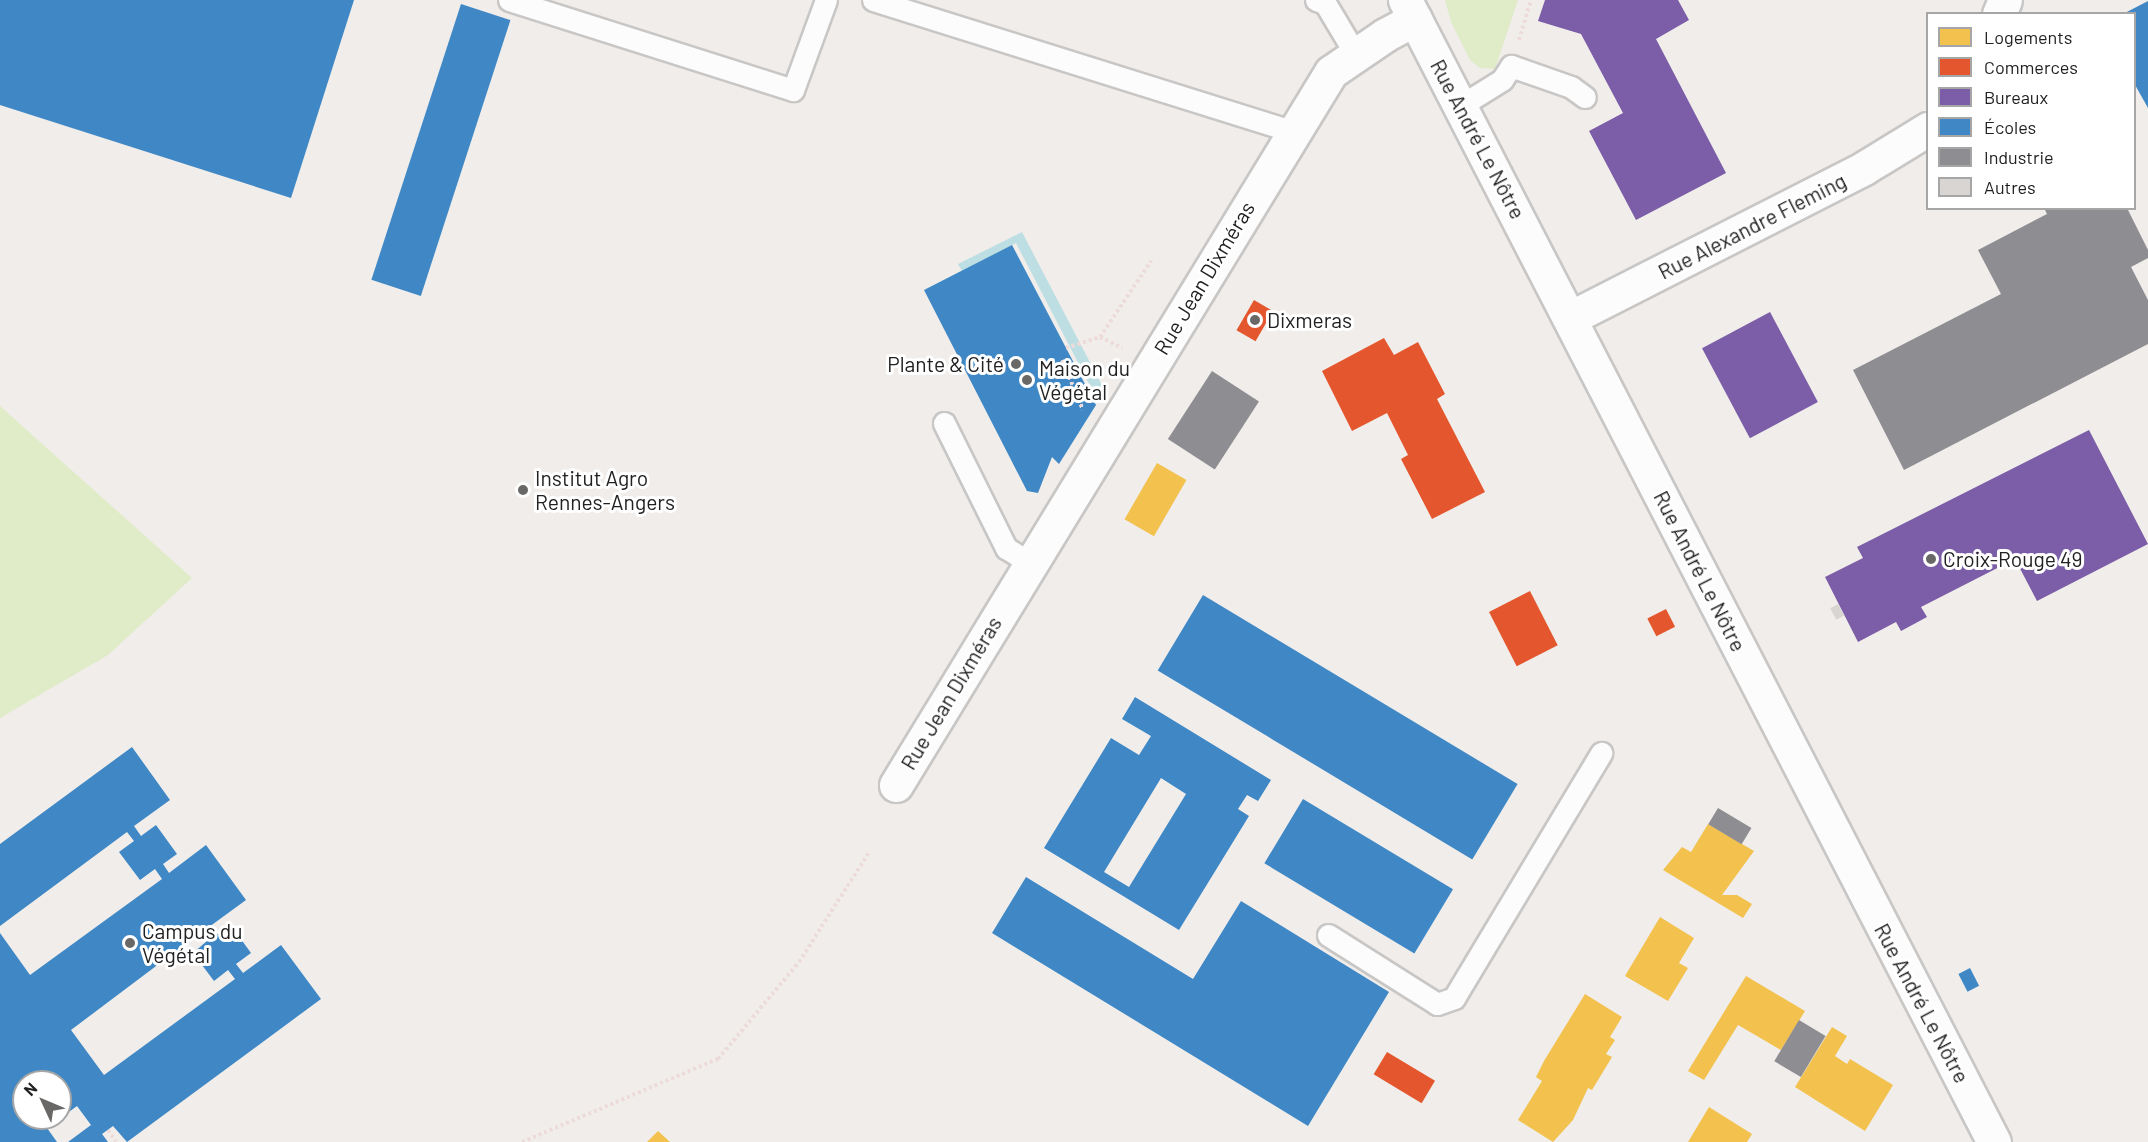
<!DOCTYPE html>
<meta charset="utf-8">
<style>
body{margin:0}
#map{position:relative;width:2148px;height:1142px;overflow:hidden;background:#f0edea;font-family:Barlow,sans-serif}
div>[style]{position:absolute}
.grass>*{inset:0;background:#e0ecc8}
.water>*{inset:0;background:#bddfe3}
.homes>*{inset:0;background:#f2c14e;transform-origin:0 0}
.shops>*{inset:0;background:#e4572e;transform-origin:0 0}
.offices>*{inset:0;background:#7b5ea7;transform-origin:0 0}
.schools>*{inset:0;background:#3f88c5;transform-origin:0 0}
.industry>*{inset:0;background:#8d8d92;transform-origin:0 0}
.building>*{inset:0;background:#d8d5d2;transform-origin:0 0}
.path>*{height:4px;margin-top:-2px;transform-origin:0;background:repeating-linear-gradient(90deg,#eddbda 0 3px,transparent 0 6px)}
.roads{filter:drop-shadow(2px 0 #c8c7c6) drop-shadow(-2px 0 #c8c7c6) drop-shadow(0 2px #c8c7c6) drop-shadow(0 -2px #c8c7c6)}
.lane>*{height:21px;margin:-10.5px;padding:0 10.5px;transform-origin:10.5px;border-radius:10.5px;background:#fdfcfc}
.street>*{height:33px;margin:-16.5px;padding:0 16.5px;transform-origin:16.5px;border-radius:16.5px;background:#fdfcfc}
.dots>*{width:16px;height:16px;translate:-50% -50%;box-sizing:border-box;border:3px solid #fff;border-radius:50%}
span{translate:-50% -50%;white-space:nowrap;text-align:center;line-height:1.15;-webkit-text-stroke:6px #fff;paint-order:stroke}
.street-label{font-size:21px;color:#212121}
.poi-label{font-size:21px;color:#212121}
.left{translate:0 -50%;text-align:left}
.right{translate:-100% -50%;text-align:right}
.legend{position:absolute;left:1926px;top:12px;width:210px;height:198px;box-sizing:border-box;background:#fff;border:2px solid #a6a6a6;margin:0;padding:8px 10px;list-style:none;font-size:18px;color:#212121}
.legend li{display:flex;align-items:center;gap:12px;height:30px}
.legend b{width:30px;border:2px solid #a6a6a6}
.north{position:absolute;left:12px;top:1070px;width:60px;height:60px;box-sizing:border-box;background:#fff;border:2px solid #a6a6a6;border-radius:50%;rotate:314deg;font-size:16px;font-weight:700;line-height:24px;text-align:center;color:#212121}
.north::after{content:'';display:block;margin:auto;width:21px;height:27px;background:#696867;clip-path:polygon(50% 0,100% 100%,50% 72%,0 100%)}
</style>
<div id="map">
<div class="grass">
<div style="clip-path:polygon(1445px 0,1518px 0,1495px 69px,1480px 68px,1470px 60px,1451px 22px)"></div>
<div style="clip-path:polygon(0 406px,192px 578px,108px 655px,0 718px)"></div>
</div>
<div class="water">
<div style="clip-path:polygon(1022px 232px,1105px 391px,1098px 401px,1016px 243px,962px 271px,958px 264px)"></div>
</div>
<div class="homes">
<div style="left:1157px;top:463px;width:34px;height:65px;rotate:30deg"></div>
<div style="clip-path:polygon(1708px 824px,1754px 851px,1722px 895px,1737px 895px,1752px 904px,1743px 918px,1663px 870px,1682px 847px,1691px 852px)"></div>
<div style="clip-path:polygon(1660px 917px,1694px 938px,1679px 963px,1688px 968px,1668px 1001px,1625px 976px)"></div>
<div style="clip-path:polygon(1746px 976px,1805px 1011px,1781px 1050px,1738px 1025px,1704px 1080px,1688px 1071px)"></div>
<div style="clip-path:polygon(1585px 994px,1622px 1017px,1610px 1037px,1615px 1040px,1606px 1054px,1612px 1057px,1592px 1090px,1588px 1088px,1573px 1120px,1553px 1142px,1518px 1120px,1542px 1081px,1536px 1077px,1544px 1061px)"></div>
<div style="clip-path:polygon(1832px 1027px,1847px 1036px,1835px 1056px,1847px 1064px,1850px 1059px,1893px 1085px,1865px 1131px,1795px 1087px)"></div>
<div style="clip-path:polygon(1709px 1107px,1752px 1134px,1747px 1142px,1688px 1142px)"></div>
<div style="clip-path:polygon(658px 1131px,670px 1142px,647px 1142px)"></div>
</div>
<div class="shops">
<div style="left:1254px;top:300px;width:22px;height:35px;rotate:30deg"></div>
<div style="clip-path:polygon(1384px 338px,1394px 355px,1418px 342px,1445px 394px,1437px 399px,1485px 492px,1432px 519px,1401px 459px,1408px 455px,1387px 413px,1352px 431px,1322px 371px)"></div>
<div style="left:1530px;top:591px;width:61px;height:46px;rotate:63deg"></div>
<div style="left:1666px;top:609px;width:20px;height:21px;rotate:63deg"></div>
<div style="left:1387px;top:1052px;width:56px;height:26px;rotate:31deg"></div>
</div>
<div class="offices">
<div style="clip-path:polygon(1545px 0,1678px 0,1689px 20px,1656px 39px,1726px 173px,1636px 220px,1589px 131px,1623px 113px,1581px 34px,1538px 21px)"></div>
<div style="left:1770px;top:312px;width:102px;height:77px;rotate:62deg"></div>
<div style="clip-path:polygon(2089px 430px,2148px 544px,2037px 601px,2015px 559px,1921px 607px,1927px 617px,1901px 631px,1896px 622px,1858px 642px,1825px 577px,1863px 558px,1857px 547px)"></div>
</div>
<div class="schools">
<div style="clip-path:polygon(0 0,354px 0,291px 198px,0 105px)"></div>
<div style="clip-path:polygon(2148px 1px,2148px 108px,2134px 83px,2134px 14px,2123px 14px)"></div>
<div style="left:461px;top:4px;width:52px;height:290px;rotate:18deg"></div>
<div style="clip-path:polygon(1012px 245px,1096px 405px,1059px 464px,1052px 457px,1038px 493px,1027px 491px,924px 290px)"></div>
<div style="left:1203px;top:595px;width:367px;height:88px;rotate:31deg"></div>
<div style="clip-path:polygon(evenodd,1135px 697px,1271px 780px,1258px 801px,1247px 795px,1238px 809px,1249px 816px,1179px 930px,1044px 848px,1111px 738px,1139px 755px,1151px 736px,1122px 719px,1135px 697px,1161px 778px,1186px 794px,1129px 887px,1104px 872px,1161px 778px)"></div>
<div style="clip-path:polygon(evenodd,132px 747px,170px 800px,134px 826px,141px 836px,156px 825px,177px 854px,163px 864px,169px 873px,206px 845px,246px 900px,209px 927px,215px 936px,230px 924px,251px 953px,236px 964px,243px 973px,281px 945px,321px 999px,127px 1142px,113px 1126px,102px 1134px,108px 1142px,68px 1142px,91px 1125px,77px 1106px,47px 1128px,57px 1142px,0 1142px,0 933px,30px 975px,162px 879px,155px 869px,140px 880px,119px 852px,134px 841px,127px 832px,0 926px,0 844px,132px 747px,200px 933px,207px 941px,193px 953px,214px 981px,228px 970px,235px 979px,104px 1075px,71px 1030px,200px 933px,132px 747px,24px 1082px,60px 1082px,60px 1118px,24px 1118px,24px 1082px)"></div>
<div style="left:1303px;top:799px;width:175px;height:75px;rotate:31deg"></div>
<div style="clip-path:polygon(1026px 877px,1193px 979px,1241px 901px,1389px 992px,1308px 1126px,992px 933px)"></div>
<div style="left:1970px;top:968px;width:20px;height:13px;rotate:63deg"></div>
</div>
<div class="industry">
<div style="clip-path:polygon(2044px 208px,2127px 208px,2148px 250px,2148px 258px,2131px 267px,2148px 300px,2148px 344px,1904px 470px,1853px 370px,2001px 294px,1978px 250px,2047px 214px)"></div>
<div style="left:1212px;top:371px;width:56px;height:81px;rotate:33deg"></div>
<div style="left:1718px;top:808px;width:39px;height:19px;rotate:31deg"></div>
<div style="left:1799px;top:1020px;width:31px;height:48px;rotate:31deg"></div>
</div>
<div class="building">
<div style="left:1838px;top:604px;width:13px;height:9px;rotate:61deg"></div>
</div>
<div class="path">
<div style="left:1519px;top:40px;width:42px;rotate:-73.3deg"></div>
<div style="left:1100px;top:337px;width:92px;rotate:-56.1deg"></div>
<div style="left:1066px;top:348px;width:36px;rotate:-18deg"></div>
<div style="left:1100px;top:337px;width:25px;rotate:26deg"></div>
<div style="left:1062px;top:360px;width:54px;rotate:67.2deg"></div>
<div style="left:108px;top:1130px;width:14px;rotate:56deg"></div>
<div style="left:522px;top:1142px;width:213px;rotate:-23deg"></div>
<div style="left:718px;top:1059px;width:126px;rotate:-50.1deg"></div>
<div style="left:799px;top:962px;width:132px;rotate:-57.4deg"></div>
</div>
<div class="roads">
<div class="lane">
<div style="left:509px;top:0;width:298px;rotate:17.6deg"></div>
<div style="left:793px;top:90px;width:96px;rotate:-69.9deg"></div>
<div style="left:873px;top:0;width:440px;rotate:17.4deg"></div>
<div style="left:1316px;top:0;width:9px;rotate:18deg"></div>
<div style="left:1325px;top:3px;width:61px;rotate:59.2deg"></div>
<div style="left:1460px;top:106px;width:49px;rotate:-31.8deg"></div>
<div style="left:1502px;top:80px;width:17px;rotate:-57deg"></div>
<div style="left:1511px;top:66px;width:64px;rotate:19.3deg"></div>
<div style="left:1571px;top:87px;width:17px;rotate:36deg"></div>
<div style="left:944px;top:423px;width:140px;rotate:63.6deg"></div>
<div style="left:1006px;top:548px;width:28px;rotate:32deg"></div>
<div style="left:1328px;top:935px;width:129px;rotate:32.3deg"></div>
<div style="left:1437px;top:1004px;width:18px;rotate:-19deg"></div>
<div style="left:1454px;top:998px;width:286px;rotate:-59deg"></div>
</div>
<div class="street">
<div style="left:1405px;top:0;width:1285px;rotate:62.72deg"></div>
<div style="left:1999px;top:14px;width:15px;rotate:-67deg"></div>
<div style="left:1572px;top:317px;width:328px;rotate:-27deg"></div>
<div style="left:1864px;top:168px;width:75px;rotate:-31.4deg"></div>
<div style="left:896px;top:785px;width:835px;rotate:-58.61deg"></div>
<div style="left:1331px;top:72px;width:65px;rotate:-34.4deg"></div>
<div style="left:1385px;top:35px;width:34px;rotate:-28deg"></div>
</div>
</div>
<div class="dots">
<div style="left:1255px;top:320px;background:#696867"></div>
<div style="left:1016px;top:364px;background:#696867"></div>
<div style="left:1027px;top:380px;background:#696867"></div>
<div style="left:523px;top:490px;background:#696867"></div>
<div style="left:1931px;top:559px;background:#696867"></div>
<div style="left:130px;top:943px;background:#696867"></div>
</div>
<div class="street-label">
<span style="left:1478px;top:139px;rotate:62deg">Rue André Le Nôtre</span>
<span style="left:1752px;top:226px;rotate:-27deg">Rue Alexandre Fleming</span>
<span style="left:1204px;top:278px;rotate:-59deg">Rue Jean Dixméras</span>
<span style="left:1700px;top:571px;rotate:63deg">Rue André Le Nôtre</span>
<span style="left:951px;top:693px;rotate:-59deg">Rue Jean Dixméras</span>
<span style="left:1922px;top:1003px;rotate:62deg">Rue André Le Nôtre</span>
</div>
<div class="poi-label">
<span class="left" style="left:1267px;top:320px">Dixmeras</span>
<span class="right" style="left:1004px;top:364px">Plante &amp; Cité</span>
<span class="left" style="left:1039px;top:380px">Maison du<br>Végétal</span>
<span class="left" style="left:535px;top:490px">Institut Agro<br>Rennes-Angers</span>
<span class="left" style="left:1943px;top:559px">Croix-Rouge 49</span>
<span class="left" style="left:142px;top:943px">Campus du<br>Végétal</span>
</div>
<ul class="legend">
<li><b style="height:16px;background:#f2c14e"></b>Logements</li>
<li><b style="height:16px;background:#e4572e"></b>Commerces</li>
<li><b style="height:16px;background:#7b5ea7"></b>Bureaux</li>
<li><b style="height:16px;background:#3f88c5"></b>Écoles</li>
<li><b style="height:16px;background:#8d8d92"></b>Industrie</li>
<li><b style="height:16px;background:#d8d5d2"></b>Autres</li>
</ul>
<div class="north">N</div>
</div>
